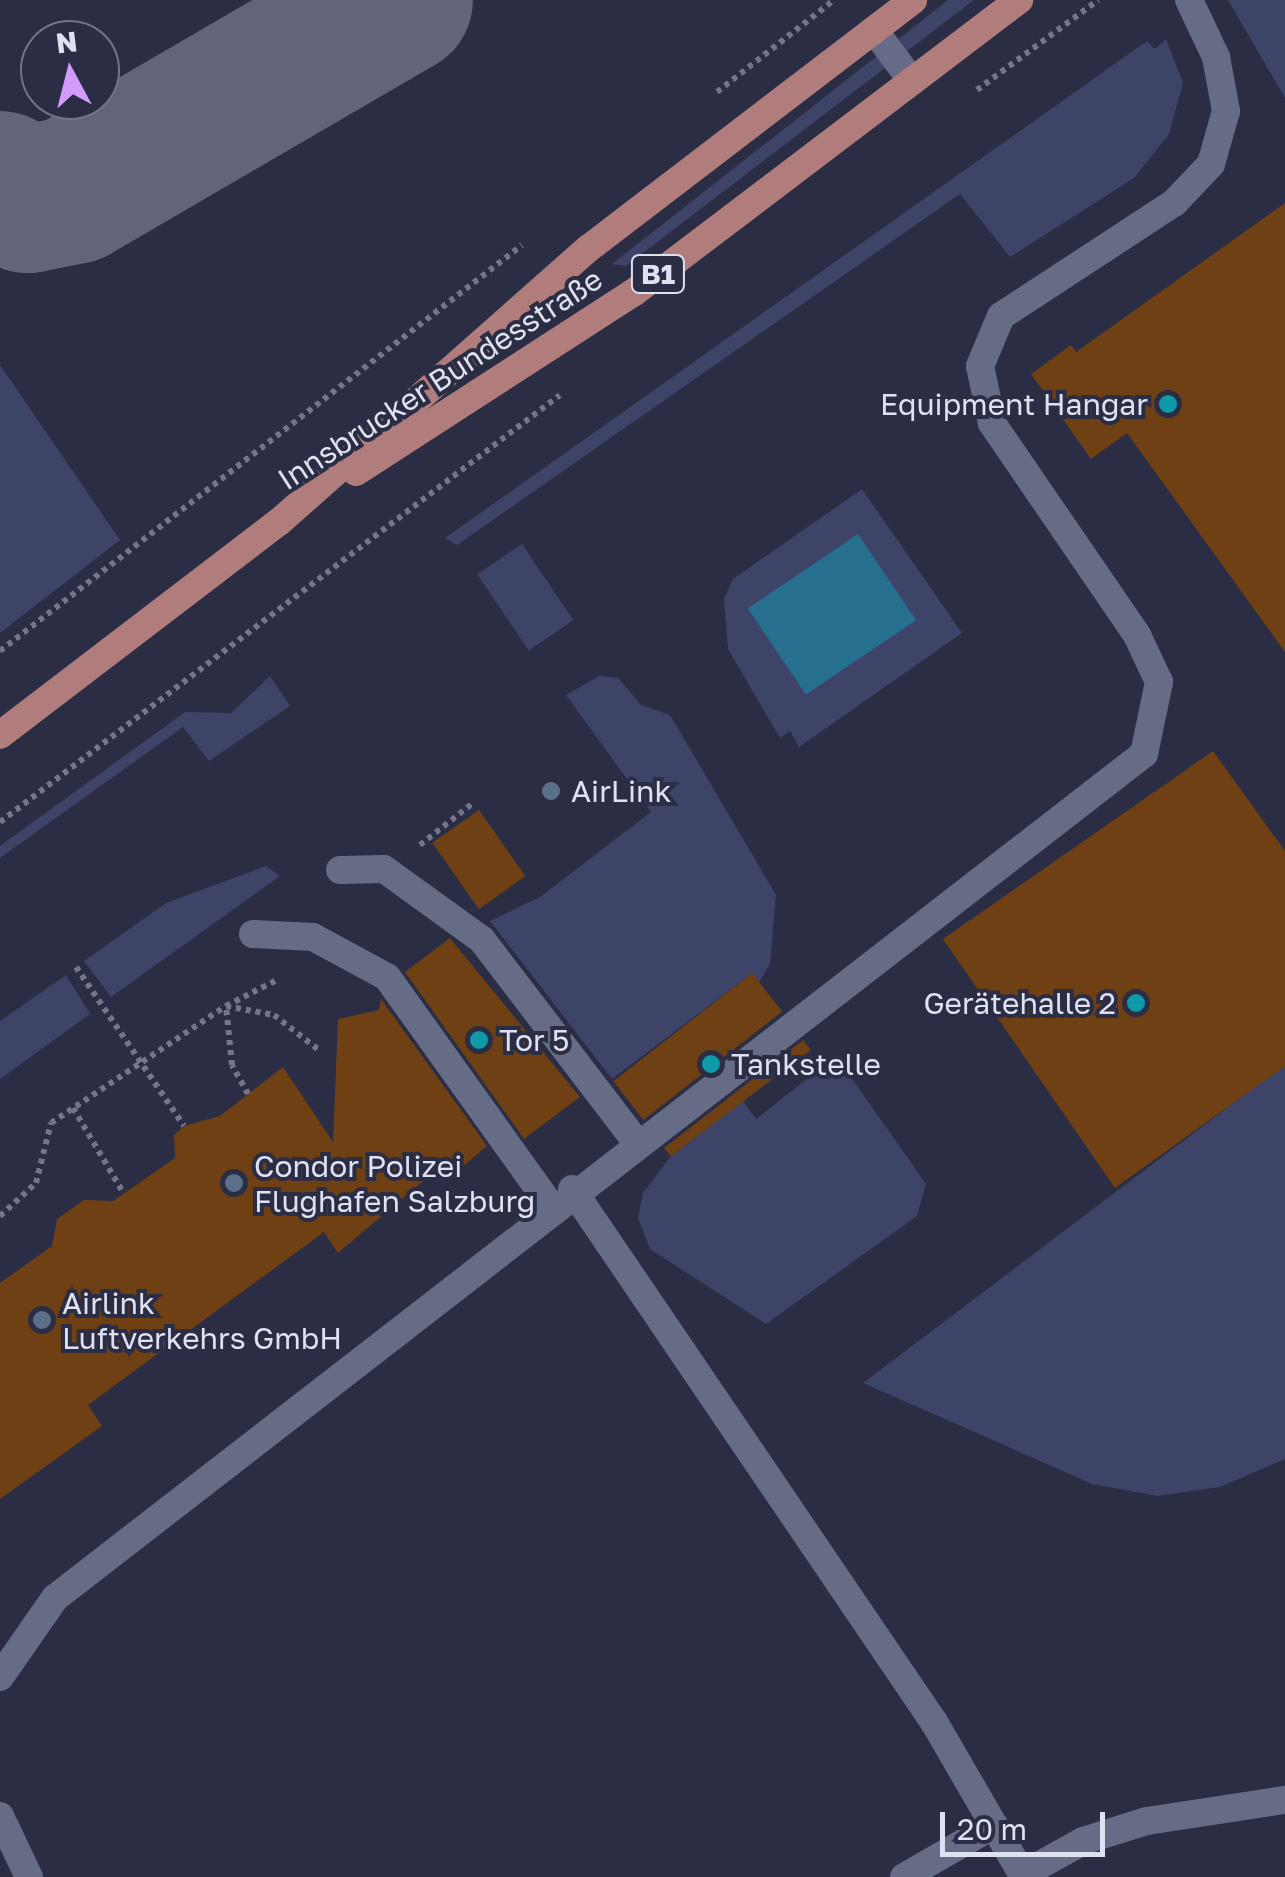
<!DOCTYPE html>
<meta charset="utf-8">
<style>
body{margin:0}
#map{position:relative;width:1285px;height:1877px;overflow:hidden;background:#2a2d44;font-family:"Golos Text",sans-serif}
div>[style]{position:absolute}
.green>*{inset:0;background:#3e4368;transform-origin:0 0}
.water>*{inset:0;background:#266f8f;transform-origin:0 0}
.taxiway>*{height:148px;margin:-74px;padding:0 74px;transform-origin:74px;border-radius:74px;background:#62657a}
.building>*{inset:0;background:#6f4014;transform-origin:0 0}
.path>*{height:6px;margin-top:-3px;transform-origin:0;background:repeating-linear-gradient(90deg,#73768a 0 5px,transparent 0 10px)}
.service>*{height:28px;margin:-14px;padding:0 14px;transform-origin:14px;border-radius:14px;background:#676c86}
.primary>*{height:28px;margin:-14px;padding:0 14px;transform-origin:14px;border-radius:14px;background:#b07d7c}
.dots>*{width:28px;height:28px;translate:-50% -50%;box-sizing:border-box;border:5px solid #2a2d44;border-radius:50%}
span{translate:-50% -50%;white-space:nowrap;text-align:center;line-height:1.15;-webkit-text-stroke:8px #2a2d44;paint-order:stroke}
.shield-label span{padding:2px 8px;background:#2a2d44;border:2px solid;border-radius:8px;-webkit-text-stroke-width:0}
.shield-label{font-size:28px;color:#dee1f0;font-weight:700}
.street-label{font-size:30px;color:#dee1f0}
.poi-label{font-size:30px;color:#dee1f0}
.right{translate:-100% -50%;text-align:right}
.left{translate:0 -50%;text-align:left}
.north{position:absolute;left:20px;top:20px;width:100px;height:100px;box-sizing:border-box;background:#2a2d44;border:2px solid #727589;border-radius:50%;rotate:353deg;font-size:28px;font-weight:700;line-height:40px;text-align:center;color:#dee1f0}
.north::after{content:'';display:block;margin:auto;width:35px;height:45px;background:#d39cfc;clip-path:polygon(50% 0,100% 100%,50% 72%,0 100%)}
.scale{position:absolute;left:940px;top:1812px;width:165px;height:45px;box-sizing:border-box;border:5px solid #dee1f0;border-top:0;padding-left:12px;font-size:30px;line-height:35px;white-space:nowrap;color:#dee1f0;-webkit-text-stroke:8px #2a2d44;paint-order:stroke}
</style>
<div id="map">
<div class="green">
<div style="clip-path:polygon(948px 0,974px 0,626px 266px,612px 264px)"></div>
<div style="clip-path:polygon(1228px 0,1285px 0,1285px 98px)"></div>
<div style="clip-path:polygon(1166px 39px,1183px 83px,1169px 134px,1134px 178px,1010px 257px,960px 194px,457px 545px,445px 538px,1147px 41px,1155px 49px)"></div>
<div style="clip-path:polygon(0 365px,120px 540px,0 633px)"></div>
<div style="clip-path:polygon(862px 489px,962px 633px,799px 747px,790px 731px,780px 738px,728px 649px,724px 599px,733px 579px)"></div>
<div style="left:522px;top:544px;width:92px;height:54px;rotate:56deg"></div>
<div style="clip-path:polygon(270px 676px,290px 706px,209px 761px,183px 727px,0 858px,0 846px,185px 712px,231px 713px)"></div>
<div style="clip-path:polygon(599px 676px,618px 678px,641px 705px,670px 715px,776px 895px,770px 964px,759px 982px,751px 974px,612px 1079px,490px 921px,540px 897px,651px 812px,566px 695px)"></div>
<div style="clip-path:polygon(266px 866px,280px 876px,111px 997px,84px 961px,166px 903px)"></div>
<div style="clip-path:polygon(66px 975px,90px 1014px,0 1079px,0 1021px)"></div>
<div style="clip-path:polygon(836px 1056px,926px 1184px,917px 1216px,766px 1324px,650px 1249px,638px 1218px,643px 1193px,671px 1156px,743px 1101px,756px 1119px)"></div>
<div style="clip-path:polygon(1285px 1064px,1285px 1459px,1220px 1487px,1157px 1496px,1092px 1484px,863px 1383px)"></div>
</div>
<div class="water">
<div style="left:858px;top:534px;width:104px;height:133px;rotate:56deg"></div>
</div>
<div class="taxiway">
<div style="left:0;top:185px;width:31px;rotate:27deg"></div>
<div style="left:28px;top:199px;width:46px;rotate:-11.3deg"></div>
<div style="left:73px;top:190px;width:377px;rotate:-30.2deg"></div>
</div>
<div class="building">
<div style="clip-path:polygon(1285px 203px,1285px 652px,1127px 433px,1091px 459px,1031px 374px,1071px 345px,1076px 352px)"></div>
<div style="clip-path:polygon(1213px 751px,1285px 851px,1285px 1066px,1115px 1188px,943px 939px)"></div>
<div style="left:479px;top:810px;width:81px;height:57px;rotate:55deg"></div>
<div style="clip-path:polygon(450px 938px,580px 1097px,524px 1139px,405px 972px)"></div>
<div style="left:752px;top:973px;width:49px;height:176px;rotate:52deg"></div>
<div style="clip-path:polygon(381px 999px,487px 1146px,449px 1178px,428px 1177px,338px 1253px,324px 1232px,88px 1405px,102px 1426px,0 1499px,0 1283px,52px 1246px,57px 1219px,84px 1200px,113px 1201px,175px 1158px,174px 1135px,184px 1126px,220px 1116px,283px 1067px,333px 1142px,338px 1019px,379px 1010px)"></div>
<div style="clip-path:polygon(803px 1040px,811px 1050px,671px 1156px,664px 1148px)"></div>
</div>
<div class="path">
<div style="left:977px;top:90px;width:151px;rotate:-36.6deg"></div>
<div style="left:717px;top:92px;width:149px;rotate:-38.2deg"></div>
<div style="left:0;top:651px;width:661px;rotate:-37.87deg"></div>
<div style="left:0;top:822px;width:704px;rotate:-37.33deg"></div>
<div style="left:420px;top:845px;width:68px;rotate:-38.4deg"></div>
<div style="left:76px;top:967px;width:192px;rotate:55.8deg"></div>
<div style="left:248px;top:1094px;width:33px;rotate:-119deg"></div>
<div style="left:232px;top:1065px;width:59px;rotate:-95.8deg"></div>
<div style="left:226px;top:1006px;width:57px;rotate:-27deg"></div>
<div style="left:73px;top:1108px;width:100px;rotate:59.3deg"></div>
<div style="left:0;top:1216px;width:49px;rotate:-42.5deg"></div>
<div style="left:36px;top:1183px;width:62px;rotate:-76deg"></div>
<div style="left:51px;top:1123px;width:211px;rotate:-33.8deg"></div>
<div style="left:226px;top:1006px;width:49px;rotate:10.6deg"></div>
<div style="left:274px;top:1015px;width:58px;rotate:38deg"></div>
</div>
<div class="service">
<div style="left:874px;top:30px;width:64px;rotate:53.3deg"></div>
<div style="left:340px;top:870px;width:44px;rotate:-1.3deg"></div>
<div style="left:384px;top:869px;width:121px;rotate:35.9deg"></div>
<div style="left:482px;top:940px;width:252px;rotate:52.6deg"></div>
<div style="left:253px;top:934px;width:60px;rotate:2.9deg"></div>
<div style="left:313px;top:937px;width:84px;rotate:28.4deg"></div>
<div style="left:387px;top:977px;width:282px;rotate:54.4deg"></div>
<div style="left:572px;top:1189px;width:644px;rotate:55.82deg"></div>
<div style="left:934px;top:1722px;width:179px;rotate:59.9deg"></div>
<div style="left:0;top:1677px;width:96px;rotate:-55.2deg"></div>
<div style="left:55px;top:1598px;width:1378px;rotate:-37.78deg"></div>
<div style="left:1144px;top:754px;width:74px;rotate:-78.2deg"></div>
<div style="left:1159px;top:682px;width:52px;rotate:-115.1deg"></div>
<div style="left:1137px;top:635px;width:257px;rotate:-124.4deg"></div>
<div style="left:992px;top:423px;width:58px;rotate:-101.9deg"></div>
<div style="left:980px;top:366px;width:54px;rotate:-67.2deg"></div>
<div style="left:1001px;top:316px;width:207px;rotate:-33.2deg"></div>
<div style="left:1174px;top:203px;width:54px;rotate:-46.5deg"></div>
<div style="left:1211px;top:164px;width:55px;rotate:-74.2deg"></div>
<div style="left:1226px;top:111px;width:55px;rotate:-100.5deg"></div>
<div style="left:1216px;top:57px;width:63px;rotate:-115.3deg"></div>
<div style="left:0;top:1816px;width:68px;rotate:64.6deg"></div>
<div style="left:1022px;top:1875px;width:70px;rotate:-29.1deg"></div>
<div style="left:1083px;top:1841px;width:67px;rotate:-17.4deg"></div>
<div style="left:1147px;top:1821px;width:140px;rotate:-8.7deg"></div>
<div style="left:904px;top:1877px;width:104px;rotate:-30deg"></div>
</div>
<div class="primary">
<div style="left:356px;top:472px;width:330px;rotate:-32.9deg"></div>
<div style="left:633px;top:293px;width:485px;rotate:-37.2deg"></div>
<div style="left:0;top:735px;width:351px;rotate:-37.4deg"></div>
<div style="left:279px;top:522px;width:414px;rotate:-41.5deg"></div>
<div style="left:589px;top:248px;width:408px;rotate:-37.4deg"></div>
</div>
<div class="dots">
<div style="left:1168px;top:404px;background:#0f9aa8"></div>
<div style="left:551px;top:791px;background:#5c6f8a"></div>
<div style="left:1136px;top:1003px;background:#0f9aa8"></div>
<div style="left:479px;top:1040px;background:#0f9aa8"></div>
<div style="left:711px;top:1064px;background:#0f9aa8"></div>
<div style="left:234px;top:1183px;background:#5c6f8a"></div>
<div style="left:42px;top:1320px;background:#5c6f8a"></div>
</div>
<div class="shield-label">
<span style="left:658px;top:274px">B1</span>
</div>
<div class="street-label">
<span style="left:440px;top:379px;rotate:-33deg">Innsbrucker Bundesstraße</span>
</div>
<div class="poi-label">
<span class="right" style="left:1148px;top:404px">Equipment Hangar</span>
<span class="left" style="left:571px;top:791px">AirLink</span>
<span class="right" style="left:1116px;top:1003px">Gerätehalle 2</span>
<span class="left" style="left:499px;top:1040px">Tor 5</span>
<span class="left" style="left:731px;top:1064px">Tankstelle</span>
<span class="left" style="left:254px;top:1183px">Condor Polizei<br>Flughafen Salzburg</span>
<span class="left" style="left:62px;top:1320px">Airlink<br>Luftverkehrs GmbH</span>
</div>
<div class="north">N</div>
<div class="scale">20 m</div>
</div>
